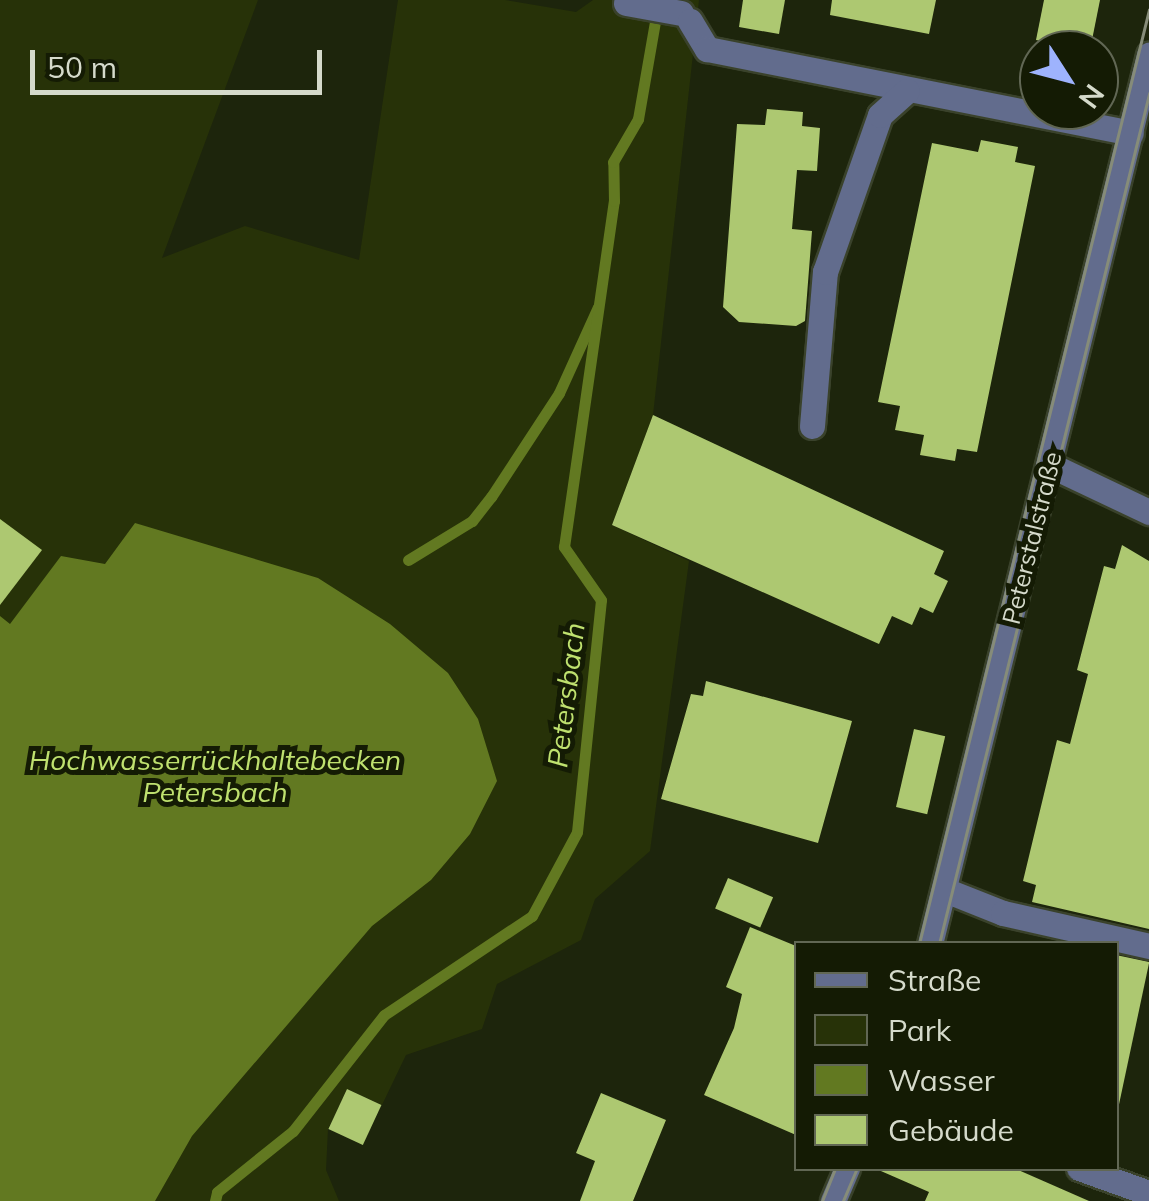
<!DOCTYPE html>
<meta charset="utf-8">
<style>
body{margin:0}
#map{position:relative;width:1149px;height:1201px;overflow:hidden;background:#1d250c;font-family:Mulish,sans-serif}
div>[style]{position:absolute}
.green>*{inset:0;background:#273208}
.water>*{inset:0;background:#627921}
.stream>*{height:11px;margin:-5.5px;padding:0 5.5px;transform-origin:5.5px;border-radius:5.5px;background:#627921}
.building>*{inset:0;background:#adc871;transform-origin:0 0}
.roads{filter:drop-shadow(2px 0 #3a422b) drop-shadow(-2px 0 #3a422b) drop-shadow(0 2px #3a422b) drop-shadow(0 -2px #3a422b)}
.minor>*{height:25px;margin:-12.5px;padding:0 12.5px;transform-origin:12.5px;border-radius:12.5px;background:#626c8d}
.tram>*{height:2.5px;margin:-1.25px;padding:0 1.25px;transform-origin:1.25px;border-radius:1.25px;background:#868c79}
span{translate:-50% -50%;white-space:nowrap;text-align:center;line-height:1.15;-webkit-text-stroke:10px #141b04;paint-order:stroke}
.street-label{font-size:25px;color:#d5dacb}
.water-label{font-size:28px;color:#bfe16f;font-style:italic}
.legend{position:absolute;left:794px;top:941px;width:325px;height:230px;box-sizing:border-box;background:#141b04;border:2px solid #616754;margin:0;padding:12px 18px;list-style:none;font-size:30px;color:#d5dacb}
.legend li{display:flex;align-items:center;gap:20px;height:50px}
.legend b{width:50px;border:2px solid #616754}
.north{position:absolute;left:1019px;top:30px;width:100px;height:100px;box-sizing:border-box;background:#141b04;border:2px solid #616754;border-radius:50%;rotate:126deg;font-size:28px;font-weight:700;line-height:40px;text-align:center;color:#d5dacb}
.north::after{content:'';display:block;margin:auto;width:35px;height:45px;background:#9eb3fd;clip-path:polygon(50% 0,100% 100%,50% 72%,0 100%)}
.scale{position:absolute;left:30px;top:50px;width:292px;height:45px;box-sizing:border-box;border:5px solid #d5dacb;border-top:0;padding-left:12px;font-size:30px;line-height:35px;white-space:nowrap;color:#d5dacb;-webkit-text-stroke:8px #141b04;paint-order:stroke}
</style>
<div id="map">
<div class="green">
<div style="clip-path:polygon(0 0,258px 0,162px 258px,245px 226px,359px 260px,398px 0,505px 0,576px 12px,593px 0,699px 0,653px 415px,612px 525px,689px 561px,650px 851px,595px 899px,581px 940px,497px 984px,482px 1029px,406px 1055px,382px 1105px,347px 1089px,328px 1129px,326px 1170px,339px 1201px,78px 1201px,0 780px)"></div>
</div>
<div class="water">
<div style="clip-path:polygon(135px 523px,318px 578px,390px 624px,448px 673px,478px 719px,497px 781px,470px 834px,431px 880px,372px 926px,192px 1136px,155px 1201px,0 1201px,0 616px,10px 624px,61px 556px,105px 564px)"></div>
</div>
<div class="stream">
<div style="left:408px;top:560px;width:75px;rotate:-31.4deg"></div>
<div style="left:472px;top:521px;width:31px;rotate:-52deg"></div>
<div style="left:491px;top:497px;width:124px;rotate:-56.8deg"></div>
<div style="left:559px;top:393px;width:94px;rotate:-65.6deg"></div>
<div style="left:215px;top:1201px;width:9px;rotate:-77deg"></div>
<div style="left:217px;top:1192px;width:97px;rotate:-38.8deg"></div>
<div style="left:293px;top:1131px;width:147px;rotate:-51.9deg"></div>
<div style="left:384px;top:1015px;width:178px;rotate:-33.8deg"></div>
<div style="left:532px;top:916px;width:95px;rotate:-61.8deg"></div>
<div style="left:577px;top:832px;width:233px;rotate:-84.1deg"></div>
<div style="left:601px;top:600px;width:65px;rotate:-124.9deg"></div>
<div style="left:564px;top:547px;width:350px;rotate:-81.8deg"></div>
<div style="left:614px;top:201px;width:39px;rotate:-91deg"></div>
<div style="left:613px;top:162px;width:50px;rotate:-59.8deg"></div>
<div style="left:638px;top:119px;width:111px;rotate:-80.1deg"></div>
</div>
<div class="building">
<div style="clip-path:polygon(743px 0,785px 0,779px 34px,739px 27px)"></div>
<div style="clip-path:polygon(832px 0,936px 0,929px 34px,830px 15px)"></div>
<div style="clip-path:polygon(1044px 0,1100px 0,1090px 50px,1036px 40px)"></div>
<div style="clip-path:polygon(767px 109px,803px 112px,802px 126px,820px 128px,817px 171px,797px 170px,792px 229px,812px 231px,805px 321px,796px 326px,739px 322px,723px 307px,737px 124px,765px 125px)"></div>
<div style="clip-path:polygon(981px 140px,1018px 147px,1015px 162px,1035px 166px,977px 452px,957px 449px,955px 461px,920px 455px,924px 435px,895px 430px,900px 406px,878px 402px,932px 143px,978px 152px)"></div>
<div style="clip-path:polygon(653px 415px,944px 551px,934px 574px,948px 581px,933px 613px,920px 607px,912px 625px,892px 616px,879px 644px,612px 525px)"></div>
<div style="clip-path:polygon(0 519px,42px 550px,0 605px)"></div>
<div style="clip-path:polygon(1122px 545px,1149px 561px,1149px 929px,1032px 902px,1036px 885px,1023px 881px,1057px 740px,1070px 744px,1088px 674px,1077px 670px,1104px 566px,1115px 569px)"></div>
<div style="clip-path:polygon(706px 681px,852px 721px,818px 843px,661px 799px,691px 694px,703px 696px)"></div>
<div style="left:914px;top:729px;width:32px;height:80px;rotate:13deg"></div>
<div style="left:728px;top:878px;width:49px;height:33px;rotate:23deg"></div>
<div style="clip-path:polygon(750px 927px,796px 946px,796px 1135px,704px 1095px,734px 1028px,742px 994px,726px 987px)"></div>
<div style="left:1116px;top:955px;width:34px;height:209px;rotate:12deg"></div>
<div style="left:347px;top:1089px;width:38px;height:44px;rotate:25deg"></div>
<div style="clip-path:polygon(601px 1093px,666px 1120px,633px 1201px,580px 1201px,595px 1161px,576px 1153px)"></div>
<div style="clip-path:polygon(874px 1168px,1014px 1168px,1089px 1201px,925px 1201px,929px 1192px)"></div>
</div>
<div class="roads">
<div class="minor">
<div style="left:626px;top:3px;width:56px;rotate:10.3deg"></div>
<div style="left:690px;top:21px;width:33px;rotate:59deg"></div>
<div style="left:707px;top:49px;width:432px;rotate:11.2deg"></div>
<div style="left:812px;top:426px;width:155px;rotate:-85.2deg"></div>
<div style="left:825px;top:272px;width:166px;rotate:-70.7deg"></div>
<div style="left:880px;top:115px;width:36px;rotate:-42deg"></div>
<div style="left:1050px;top:465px;width:110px;rotate:25.4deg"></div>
<div style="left:945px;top:890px;width:62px;rotate:21.6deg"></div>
<div style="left:1003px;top:913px;width:150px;rotate:12.7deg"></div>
<div style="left:930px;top:944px;width:916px;rotate:-76.16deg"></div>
<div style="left:1079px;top:1168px;width:74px;rotate:19.7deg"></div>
<div style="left:833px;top:1201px;width:36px;rotate:-67deg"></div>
</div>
</div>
<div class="tram">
<div style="left:919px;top:944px;width:962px;rotate:-76.17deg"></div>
<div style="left:939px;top:944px;width:876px;rotate:-76.12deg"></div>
<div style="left:822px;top:1201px;width:35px;rotate:-68deg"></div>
<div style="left:843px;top:1201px;width:36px;rotate:-67deg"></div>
</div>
<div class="street-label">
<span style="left:1032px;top:538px;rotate:-76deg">Peterstalstraße</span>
</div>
<div class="water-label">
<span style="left:566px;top:695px;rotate:-83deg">Petersbach</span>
<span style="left:215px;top:776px">Hochwasserrückhaltebecken<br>Petersbach</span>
</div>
<ul class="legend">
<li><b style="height:12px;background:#626c8d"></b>Straße</li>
<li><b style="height:28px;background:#273208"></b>Park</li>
<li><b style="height:28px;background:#627921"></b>Wasser</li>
<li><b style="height:28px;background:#adc871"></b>Gebäude</li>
</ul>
<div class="north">N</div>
<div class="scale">50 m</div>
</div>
